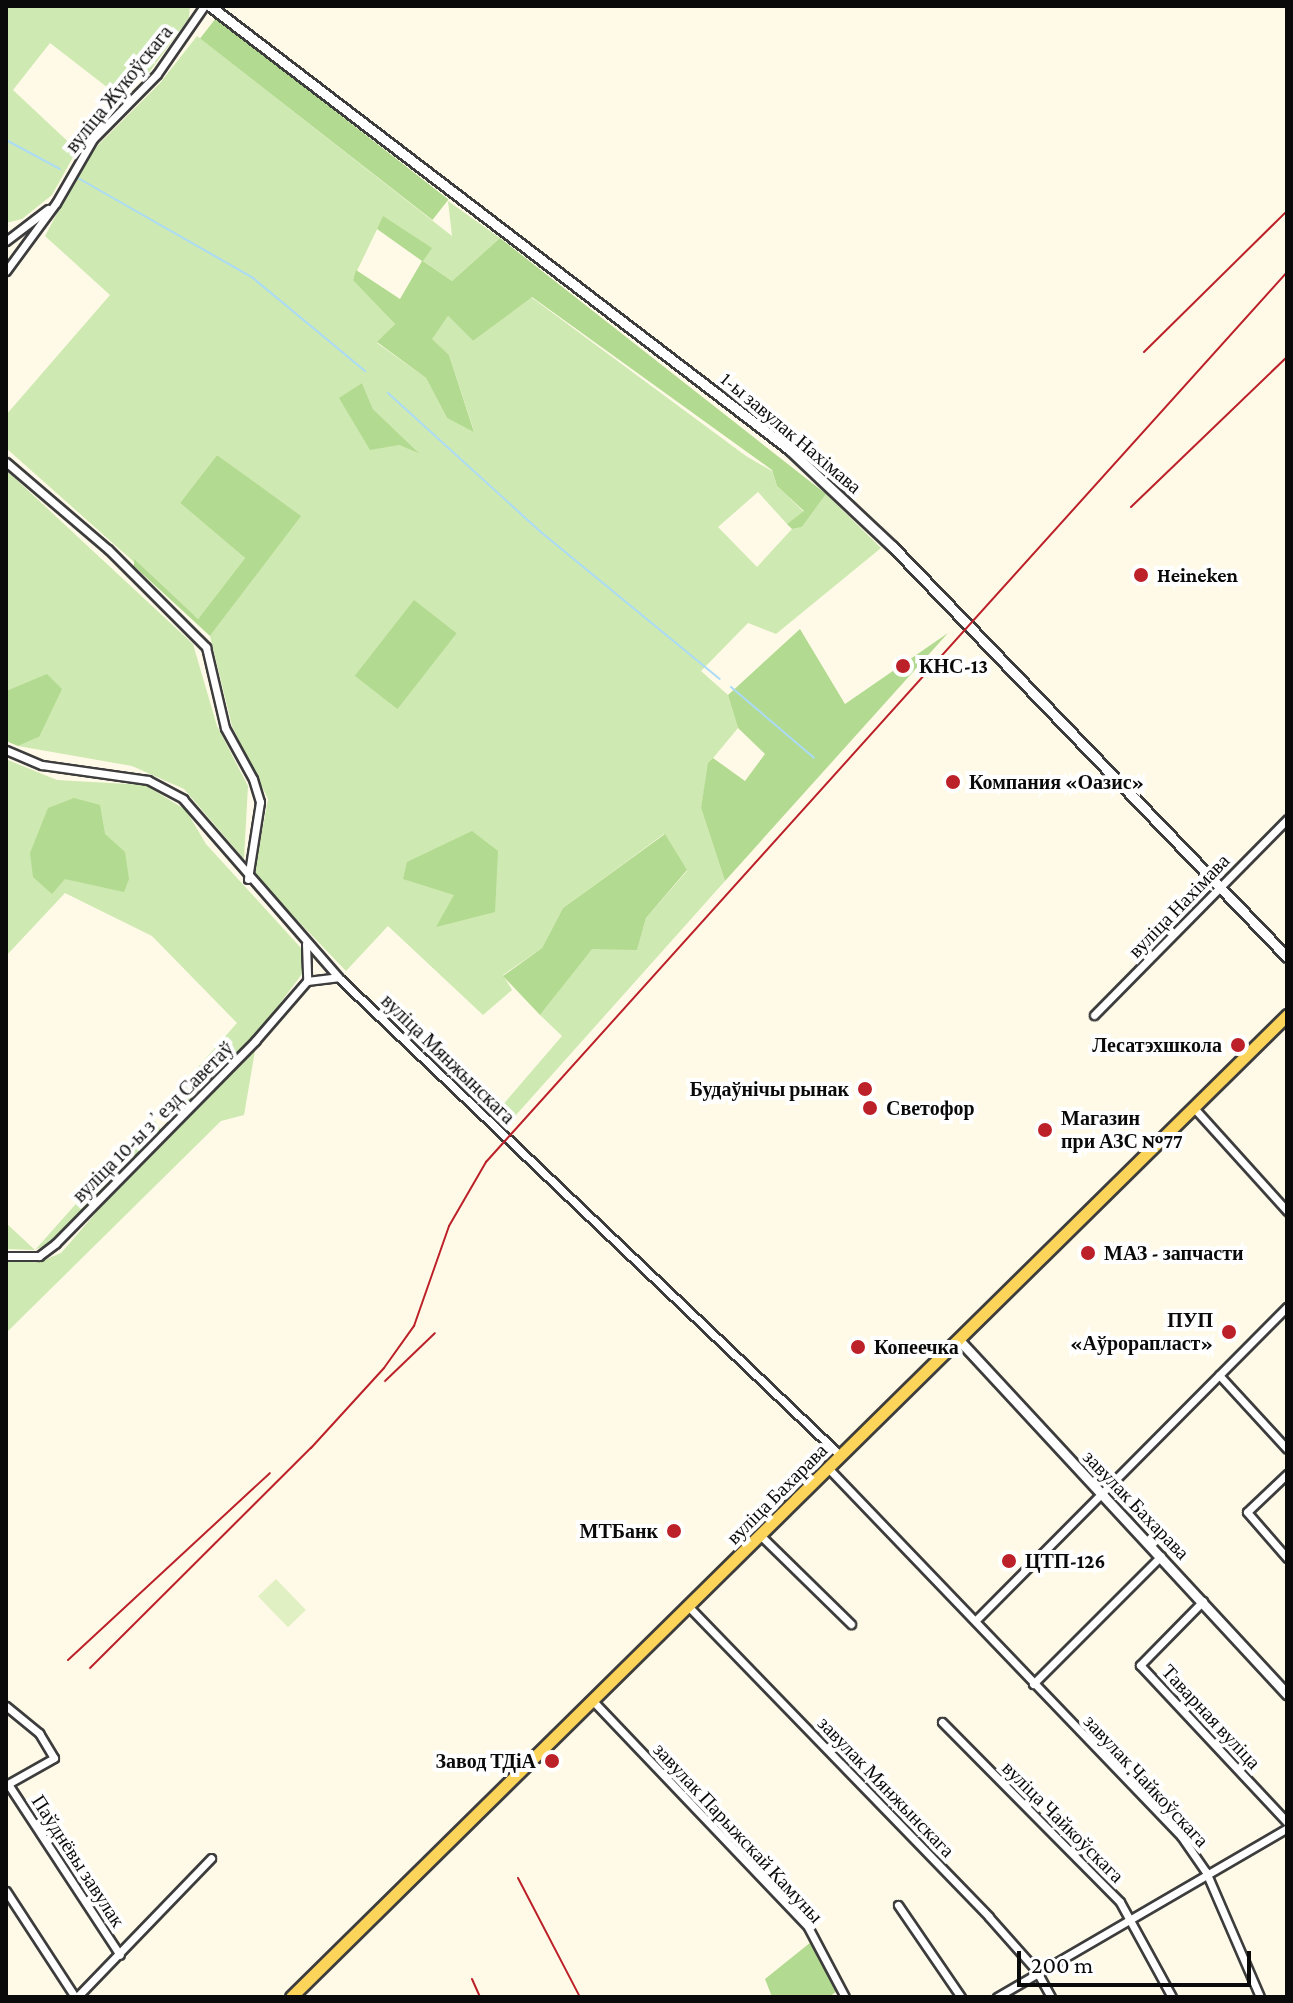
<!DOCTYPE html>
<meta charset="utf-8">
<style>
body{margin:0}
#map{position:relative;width:1293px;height:2003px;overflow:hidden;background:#fffae7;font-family:"Crimson Pro",serif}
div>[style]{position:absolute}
.green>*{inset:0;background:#cee9b1}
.forest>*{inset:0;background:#b2da90;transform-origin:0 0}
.pitch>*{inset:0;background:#e1f0c3;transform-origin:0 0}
.stream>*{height:2px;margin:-1px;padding:0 1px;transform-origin:1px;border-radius:1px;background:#abdbf7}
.roads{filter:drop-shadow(2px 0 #3d3d3d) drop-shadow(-2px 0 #3d3d3d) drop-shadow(0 2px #3d3d3d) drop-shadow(0 -2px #3d3d3d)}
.minor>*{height:7px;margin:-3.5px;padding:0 3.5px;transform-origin:3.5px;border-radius:3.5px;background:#fff}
.tertiary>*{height:9px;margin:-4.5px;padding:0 4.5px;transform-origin:4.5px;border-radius:4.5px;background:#fff}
.primary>*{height:11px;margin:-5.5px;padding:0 5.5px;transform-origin:5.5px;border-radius:5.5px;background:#fcd45a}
.rail>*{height:2px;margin:-1px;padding:0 1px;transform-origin:1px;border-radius:1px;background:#bc2028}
.dots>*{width:22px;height:22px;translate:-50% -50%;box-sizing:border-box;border:4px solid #fff;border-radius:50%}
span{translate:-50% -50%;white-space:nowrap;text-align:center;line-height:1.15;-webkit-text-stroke:8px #fff;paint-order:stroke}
.street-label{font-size:20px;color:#0a0a0a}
.poi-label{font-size:20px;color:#0a0a0a;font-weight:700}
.left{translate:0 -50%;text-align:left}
.right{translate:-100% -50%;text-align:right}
.frame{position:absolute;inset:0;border:8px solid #0a0a0a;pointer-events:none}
.scale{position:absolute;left:1017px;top:1951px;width:234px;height:36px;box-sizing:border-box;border:4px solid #0a0a0a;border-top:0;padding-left:10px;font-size:24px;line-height:28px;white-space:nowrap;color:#0a0a0a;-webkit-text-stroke:6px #fff;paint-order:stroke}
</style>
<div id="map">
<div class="green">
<div style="clip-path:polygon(6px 6px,190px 6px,189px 18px,148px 74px,112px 91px,50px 43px,13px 90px,77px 150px,52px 195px,22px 219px,6px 223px)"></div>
<div style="clip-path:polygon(evenodd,197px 36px,452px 236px,448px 201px,500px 238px,452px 281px,422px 260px,431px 248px,383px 217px,353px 279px,395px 324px,377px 343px,426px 378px,447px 418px,474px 431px,449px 355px,431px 339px,448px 316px,473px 341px,531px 297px,746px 456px,772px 471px,777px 486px,804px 512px,787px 524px,758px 492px,718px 527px,757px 567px,792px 529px,802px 527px,826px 494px,881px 548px,776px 634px,748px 623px,701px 671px,728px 695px,738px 728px,709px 763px,701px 808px,725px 881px,508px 1124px,494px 1115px,562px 1036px,540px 1015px,592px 948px,637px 949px,646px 918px,687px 871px,664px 834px,563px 908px,542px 948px,503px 975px,512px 990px,483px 1015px,388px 926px,346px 971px,254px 875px,268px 799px,232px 726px,210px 636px,300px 516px,217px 455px,180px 503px,245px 558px,198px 619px,6px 448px,6px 415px,110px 295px,45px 236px,88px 155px,160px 83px,197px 36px,362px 383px,373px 409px,417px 451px,399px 445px,340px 398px,362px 383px)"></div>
<div style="clip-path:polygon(6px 470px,193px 644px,217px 726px,248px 786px,244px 859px,184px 789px,132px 766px,18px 746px,39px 737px,47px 675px,6px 691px)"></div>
<div style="clip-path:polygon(8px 760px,57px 780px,145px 785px,186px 810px,206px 844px,301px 948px,302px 974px,254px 1038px,178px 1113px,169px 1116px,159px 1111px,237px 1023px,152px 936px,65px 893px,6px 956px)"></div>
<div style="clip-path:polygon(255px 1051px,244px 1115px,221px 1121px,6px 1333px,6px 1260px,44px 1260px,61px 1253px,134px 1169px)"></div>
<div style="clip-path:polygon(153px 1117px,162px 1132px,48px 1245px,34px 1250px,6px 1249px,6px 1223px,35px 1250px)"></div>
</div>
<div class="forest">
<div style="left:216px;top:18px;width:295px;height:26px;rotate:38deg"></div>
<div style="clip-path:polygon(383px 216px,432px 248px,423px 261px,452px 281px,500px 238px,826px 494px,802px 527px,792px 529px,787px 524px,804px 511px,777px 486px,772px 470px,532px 297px,473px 341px,448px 316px,432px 339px,449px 355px,474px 432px,447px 418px,426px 378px,377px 342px,395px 324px,353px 280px,356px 270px,400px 299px,422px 261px,377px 229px)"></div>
<div style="clip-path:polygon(362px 383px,373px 409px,419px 453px,399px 445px,370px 450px,339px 398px)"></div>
<div style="clip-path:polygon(217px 455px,301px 516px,210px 636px,134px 566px,134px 559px,198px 619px,245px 558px,180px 503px)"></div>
<div style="left:414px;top:600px;width:54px;height:96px;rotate:38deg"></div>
<div style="clip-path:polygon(800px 629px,845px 704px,948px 633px,725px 881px,701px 808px,708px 763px,713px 758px,745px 781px,765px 754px,738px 728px,728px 695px)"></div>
<div style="clip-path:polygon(47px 674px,62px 689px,39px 737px,18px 746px,6px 741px,6px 691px)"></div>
<div style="clip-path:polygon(74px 798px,100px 805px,105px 834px,125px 852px,129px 879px,124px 892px,65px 879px,52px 894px,33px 877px,30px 853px,48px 808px)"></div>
<div style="clip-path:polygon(472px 831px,498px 851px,495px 912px,436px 927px,454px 895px,403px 879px,407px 862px)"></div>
<div style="clip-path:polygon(665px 834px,687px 870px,646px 918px,637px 950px,592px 949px,540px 1015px,503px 976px,542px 948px,563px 908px)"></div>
<div style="clip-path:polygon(811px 1942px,837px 1991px,829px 1997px,772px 1997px,765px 1979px)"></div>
</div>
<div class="pitch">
<div style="left:276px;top:1579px;width:43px;height:25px;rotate:46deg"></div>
</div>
<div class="stream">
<div style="left:6px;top:140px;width:61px;rotate:28.2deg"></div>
<div style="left:78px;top:178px;width:202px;rotate:29.7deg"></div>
<div style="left:253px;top:278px;width:146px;rotate:39.7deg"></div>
<div style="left:388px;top:393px;width:208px;rotate:42.3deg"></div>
<div style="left:542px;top:533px;width:230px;rotate:39.4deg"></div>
<div style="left:731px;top:687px;width:109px;rotate:40.5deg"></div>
</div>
<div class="roads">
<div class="minor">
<div style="left:6px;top:241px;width:53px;rotate:-37.3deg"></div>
<div style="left:6px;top:271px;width:84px;rotate:-53.7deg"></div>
<div style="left:56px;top:203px;width:74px;rotate:-60deg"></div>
<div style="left:93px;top:139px;width:91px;rotate:-45.4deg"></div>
<div style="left:157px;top:74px;width:83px;rotate:-55.3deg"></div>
<div style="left:6px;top:462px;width:134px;rotate:40.5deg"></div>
<div style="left:108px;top:549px;width:139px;rotate:45deg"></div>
<div style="left:206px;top:647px;width:83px;rotate:76.8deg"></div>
<div style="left:225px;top:728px;width:58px;rotate:61.2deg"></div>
<div style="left:253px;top:779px;width:24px;rotate:73deg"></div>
<div style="left:260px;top:802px;width:78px;rotate:98.9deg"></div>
<div style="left:6px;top:750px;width:39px;rotate:23deg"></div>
<div style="left:42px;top:765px;width:107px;rotate:8.1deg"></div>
<div style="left:148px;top:780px;width:40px;rotate:28deg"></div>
<div style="left:183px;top:799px;width:237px;rotate:48.9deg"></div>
<div style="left:339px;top:978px;width:693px;rotate:43.6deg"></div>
<div style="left:306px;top:944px;width:37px;rotate:88deg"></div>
<div style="left:1094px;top:1015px;width:275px;rotate:-45.4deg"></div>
<div style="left:1194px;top:1108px;width:139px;rotate:47.9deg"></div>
<div style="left:6px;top:1256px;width:33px"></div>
<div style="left:39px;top:1256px;width:21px;rotate:-37deg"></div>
<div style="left:56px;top:1243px;width:284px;rotate:-45.4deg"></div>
<div style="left:255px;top:1041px;width:79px;rotate:-49.1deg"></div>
<div style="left:307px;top:981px;width:31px;rotate:-7deg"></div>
<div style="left:1219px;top:1375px;width:100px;rotate:47.4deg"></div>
<div style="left:829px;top:1469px;width:509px;rotate:46.2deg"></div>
<div style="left:1181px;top:1836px;width:44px;rotate:55.2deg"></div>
<div style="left:1206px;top:1872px;width:136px;rotate:66.6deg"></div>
<div style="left:1287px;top:1474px;width:55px;rotate:136.5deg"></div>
<div style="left:1247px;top:1512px;width:61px;rotate:49deg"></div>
<div style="left:761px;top:1536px;width:126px;rotate:44.4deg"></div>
<div style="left:1203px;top:1601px;width:90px;rotate:134.5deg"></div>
<div style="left:1140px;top:1665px;width:215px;rotate:46.9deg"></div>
<div style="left:689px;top:1607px;width:431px;rotate:45.9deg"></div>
<div style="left:989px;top:1917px;width:71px;rotate:48.4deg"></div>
<div style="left:1036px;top:1970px;width:31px;rotate:61deg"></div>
<div style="left:976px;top:1620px;width:441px;rotate:-45.2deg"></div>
<div style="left:1033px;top:1684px;width:181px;rotate:-45deg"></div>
<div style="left:593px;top:1701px;width:312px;rotate:46.4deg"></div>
<div style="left:808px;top:1927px;width:79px;rotate:62.1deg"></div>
<div style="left:6px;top:1706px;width:43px;rotate:39.3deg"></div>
<div style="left:39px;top:1733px;width:29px;rotate:59deg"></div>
<div style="left:54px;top:1758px;width:55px;rotate:150.6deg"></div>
<div style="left:942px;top:1722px;width:253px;rotate:45.3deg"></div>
<div style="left:1120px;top:1902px;width:108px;rotate:61.3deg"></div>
<div style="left:8px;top:1784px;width:204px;rotate:56.8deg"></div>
<div style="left:6px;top:1891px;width:126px;rotate:56.9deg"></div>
<div style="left:898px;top:1905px;width:112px;rotate:55.6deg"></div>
<div style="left:77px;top:1997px;width:193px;rotate:-46deg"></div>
<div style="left:997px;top:1997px;width:336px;rotate:-30.2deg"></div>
</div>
<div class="tertiary">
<div style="left:210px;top:6px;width:730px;rotate:37.43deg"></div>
<div style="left:790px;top:450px;width:140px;rotate:43.3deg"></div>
<div style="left:892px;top:546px;width:570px;rotate:46.14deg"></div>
<div style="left:959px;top:1340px;width:483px;rotate:47.2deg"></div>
</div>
<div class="primary">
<div style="left:291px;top:1997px;width:1399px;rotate:-44.59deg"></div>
</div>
</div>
<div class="rail">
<div style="left:1144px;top:352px;width:201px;rotate:-44.6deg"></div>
<div style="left:1131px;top:507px;width:216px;rotate:-43.9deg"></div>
<div style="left:385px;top:1381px;width:69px;rotate:-43.8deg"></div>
<div style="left:68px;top:1660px;width:275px;rotate:-42.8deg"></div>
<div style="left:90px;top:1668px;width:312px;rotate:-44.9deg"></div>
<div style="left:311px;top:1448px;width:108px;rotate:-47.6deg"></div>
<div style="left:384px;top:1368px;width:52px;rotate:-54.5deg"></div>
<div style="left:414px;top:1326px;width:106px;rotate:-70.7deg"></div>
<div style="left:449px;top:1226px;width:74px;rotate:-60deg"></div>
<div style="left:486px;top:1162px;width:1197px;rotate:-48.01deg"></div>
<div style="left:518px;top:1878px;width:134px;rotate:62.5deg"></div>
<div style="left:472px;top:1979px;width:20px;rotate:66deg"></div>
</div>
<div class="dots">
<div style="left:1141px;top:575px;background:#bc2028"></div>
<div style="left:903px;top:666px;background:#bc2028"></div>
<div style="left:953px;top:782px;background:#bc2028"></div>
<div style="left:1238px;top:1045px;background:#bc2028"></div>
<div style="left:865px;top:1089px;background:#bc2028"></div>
<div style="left:870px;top:1108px;background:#bc2028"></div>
<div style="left:1045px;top:1130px;background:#bc2028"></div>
<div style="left:1088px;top:1253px;background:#bc2028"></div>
<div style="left:1229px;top:1332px;background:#bc2028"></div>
<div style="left:858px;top:1347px;background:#bc2028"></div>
<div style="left:674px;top:1531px;background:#bc2028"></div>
<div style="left:1009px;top:1561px;background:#bc2028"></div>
<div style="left:552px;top:1761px;background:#bc2028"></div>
</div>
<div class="street-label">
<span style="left:119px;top:89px;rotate:-51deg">вуліца Жукоўскага</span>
<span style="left:791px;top:433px;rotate:40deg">1-ы завулак Нахімава</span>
<span style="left:1179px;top:906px;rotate:-46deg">вуліца Нахімава</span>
<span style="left:448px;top:1059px;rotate:44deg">вуліца Мянжынскага</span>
<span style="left:153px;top:1122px;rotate:-45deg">вуліца 10-ы зʼезд Саветаў</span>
<span style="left:777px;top:1494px;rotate:-45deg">вуліца Бахарава</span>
<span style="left:1136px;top:1505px;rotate:46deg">завулак Бахарава</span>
<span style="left:1211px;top:1717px;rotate:47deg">Таварная вуліца</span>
<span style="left:1146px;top:1781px;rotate:47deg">завулак Чайкоўскага</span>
<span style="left:886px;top:1787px;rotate:46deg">завулак Мянжынскага</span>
<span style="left:1063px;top:1822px;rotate:45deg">вуліца Чайкоўскага</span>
<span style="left:738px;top:1833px;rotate:47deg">завулак Парыжскай Камуны</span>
<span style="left:78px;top:1861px;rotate:57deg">Паўднёвы завулак</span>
</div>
<div class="poi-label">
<span class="left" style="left:1157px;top:575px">Heineken</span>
<span class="left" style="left:919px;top:666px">КНС-13</span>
<span class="left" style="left:969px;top:782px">Компания «Оазис»</span>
<span class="right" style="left:1222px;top:1045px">Лесатэхшкола</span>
<span class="right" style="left:849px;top:1089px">Будаўнічы рынак</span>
<span class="left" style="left:886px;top:1108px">Светофор</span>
<span class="left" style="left:1061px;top:1130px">Магазин<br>при АЗС №77</span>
<span class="left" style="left:1104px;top:1253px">МАЗ - запчасти</span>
<span class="right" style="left:1213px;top:1332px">ПУП<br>«Аўрорапласт»</span>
<span class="left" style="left:874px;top:1347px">Копеечка</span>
<span class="right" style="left:658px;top:1531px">МТБанк</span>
<span class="left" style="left:1025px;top:1561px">ЦТП-126</span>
<span class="right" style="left:536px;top:1761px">Завод ТДіА</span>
</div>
<div class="frame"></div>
<div class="scale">200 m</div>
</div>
